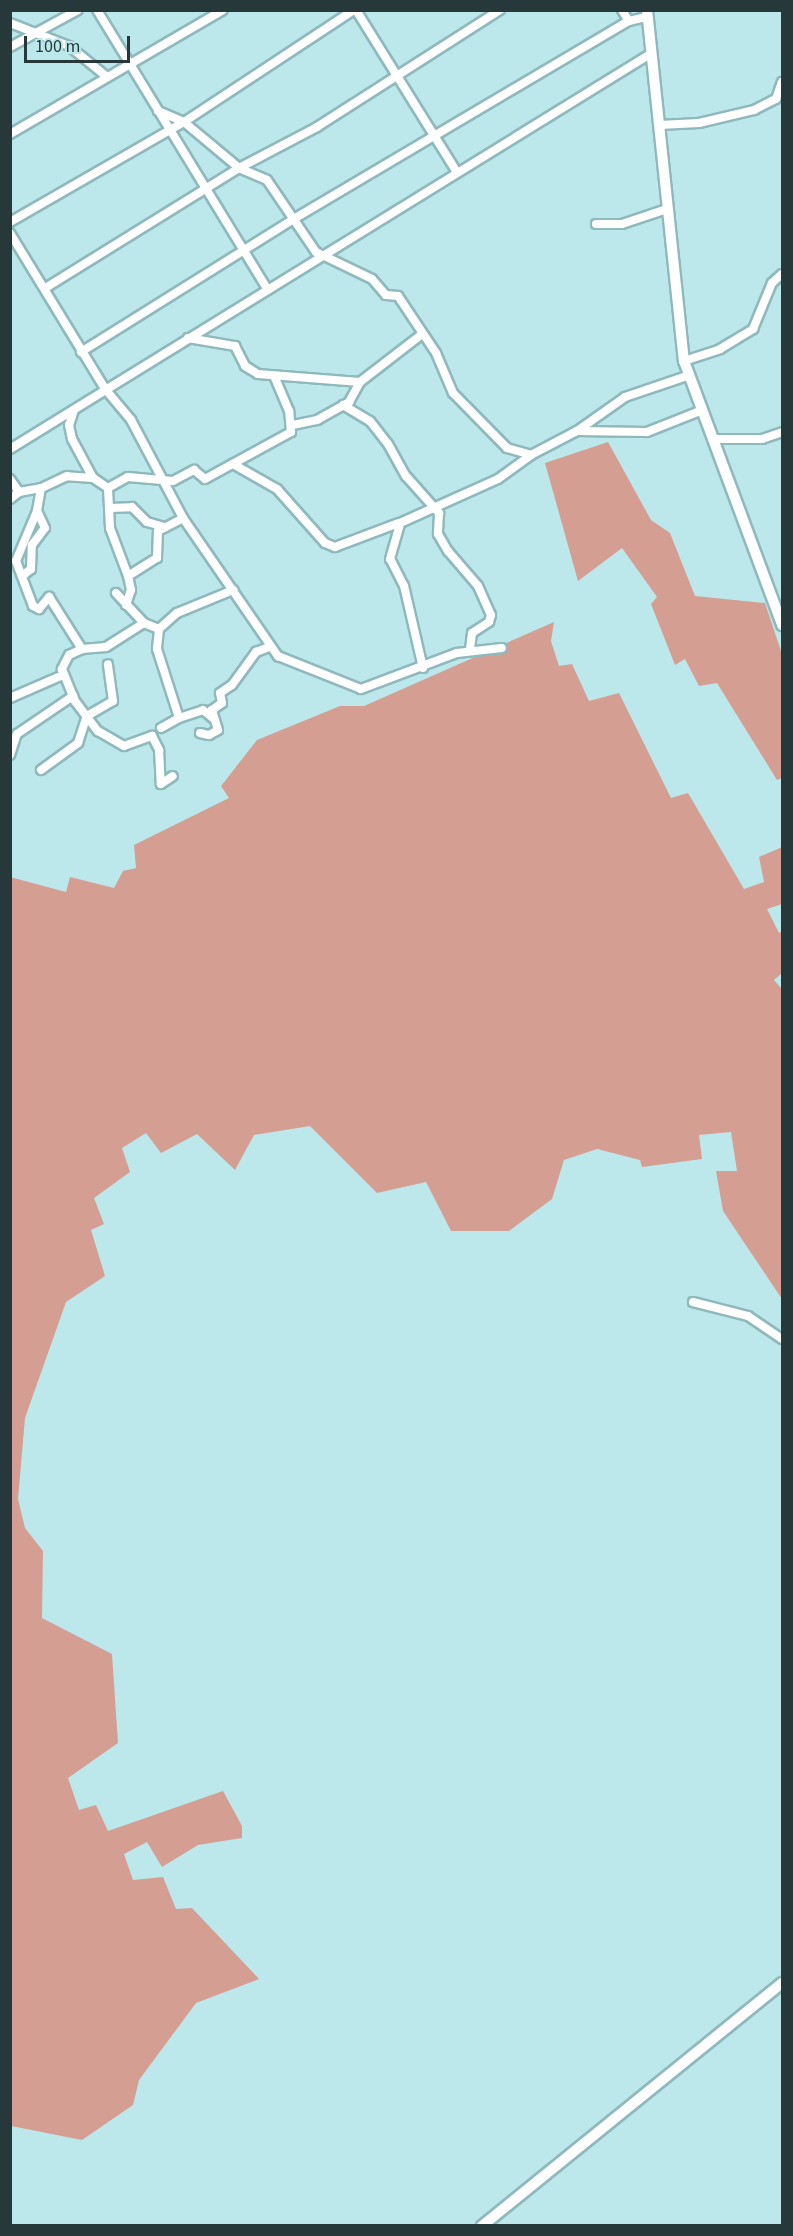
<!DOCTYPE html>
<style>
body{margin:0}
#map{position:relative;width:793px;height:2236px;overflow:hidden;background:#bce8eb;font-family:"Source Sans 3",sans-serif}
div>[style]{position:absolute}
.green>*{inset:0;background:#d59e93}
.roads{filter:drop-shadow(2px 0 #8fb9bc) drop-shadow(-2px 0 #8fb9bc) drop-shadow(0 2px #8fb9bc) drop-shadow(0 -2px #8fb9bc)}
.minor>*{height:8px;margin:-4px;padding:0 4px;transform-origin:4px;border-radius:4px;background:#fff}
.tertiary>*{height:10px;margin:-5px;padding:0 5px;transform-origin:5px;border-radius:5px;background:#fff}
span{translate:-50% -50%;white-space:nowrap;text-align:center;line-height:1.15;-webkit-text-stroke:4.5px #bce8eb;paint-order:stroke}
.frame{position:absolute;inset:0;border:12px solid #27383a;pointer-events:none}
.scale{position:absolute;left:24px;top:36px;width:106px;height:27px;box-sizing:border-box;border:3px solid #27383a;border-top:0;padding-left:8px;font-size:18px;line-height:21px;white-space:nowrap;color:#27383a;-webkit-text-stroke:4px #bce8eb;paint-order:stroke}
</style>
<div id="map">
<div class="green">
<div style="clip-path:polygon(608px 442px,651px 520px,670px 533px,695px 596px,765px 603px,782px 654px,782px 778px,777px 780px,717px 683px,699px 686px,685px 659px,675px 665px,651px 604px,657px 597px,622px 548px,578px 581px,545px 463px)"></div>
<div style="clip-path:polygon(554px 622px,551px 641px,559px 666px,572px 664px,589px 701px,619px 693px,671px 798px,688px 793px,744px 889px,764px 882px,759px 857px,782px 847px,782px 904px,767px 909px,779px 933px,782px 931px,782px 973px,774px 980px,782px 989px,782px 1299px,723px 1211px,716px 1171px,737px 1171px,731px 1132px,699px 1135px,702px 1159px,642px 1167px,640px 1160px,597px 1149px,564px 1160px,552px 1199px,509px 1231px,451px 1231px,426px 1182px,377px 1193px,310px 1126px,254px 1135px,235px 1170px,197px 1134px,161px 1153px,146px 1133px,122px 1148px,130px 1172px,94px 1198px,104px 1224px,91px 1230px,105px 1276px,66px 1302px,25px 1418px,18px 1499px,25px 1528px,43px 1551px,42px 1618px,112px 1654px,118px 1743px,68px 1778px,79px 1810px,96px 1805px,108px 1831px,223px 1791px,242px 1826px,242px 1838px,198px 1845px,162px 1867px,147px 1842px,124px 1854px,133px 1880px,163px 1877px,176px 1909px,192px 1908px,259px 1979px,196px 2003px,139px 2080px,133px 2105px,82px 2140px,11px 2126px,10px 877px,66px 892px,70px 877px,114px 888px,123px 871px,136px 868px,134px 845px,229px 798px,221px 786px,257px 740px,340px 706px,364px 706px)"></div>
</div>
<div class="roads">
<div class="minor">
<div style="left:97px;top:10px;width:328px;rotate:58.6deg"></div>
<div style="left:356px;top:10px;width:191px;rotate:58.1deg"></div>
<div style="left:622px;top:10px;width:13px;rotate:58deg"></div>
<div style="left:10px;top:23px;width:63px;rotate:21.3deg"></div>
<div style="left:69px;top:46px;width:49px;rotate:39.2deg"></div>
<div style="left:10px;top:47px;width:77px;rotate:-28.6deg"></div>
<div style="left:158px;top:111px;width:28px;rotate:23deg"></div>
<div style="left:184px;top:122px;width:72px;rotate:39.9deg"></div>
<div style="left:239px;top:168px;width:30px;rotate:23deg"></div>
<div style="left:267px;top:180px;width:87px;rotate:55.8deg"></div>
<div style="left:316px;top:252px;width:62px;rotate:25.7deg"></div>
<div style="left:372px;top:279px;width:21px;rotate:49deg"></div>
<div style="left:386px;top:295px;width:12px;rotate:5deg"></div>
<div style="left:398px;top:296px;width:69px;rotate:56.3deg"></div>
<div style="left:436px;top:353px;width:43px;rotate:67deg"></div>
<div style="left:453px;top:393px;width:77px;rotate:45.5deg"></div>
<div style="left:507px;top:448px;width:25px;rotate:16deg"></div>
<div style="left:531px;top:455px;width:52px;rotate:-27.6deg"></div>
<div style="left:577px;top:431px;width:59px;rotate:-35.3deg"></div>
<div style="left:625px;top:397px;width:65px;rotate:-18.7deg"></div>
<div style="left:659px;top:125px;width:40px;rotate:-2.9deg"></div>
<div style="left:699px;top:123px;width:57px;rotate:-13.3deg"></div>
<div style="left:754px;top:110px;width:25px;rotate:-27deg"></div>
<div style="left:776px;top:99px;width:18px;rotate:-71deg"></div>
<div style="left:10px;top:134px;width:246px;rotate:-30.2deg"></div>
<div style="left:10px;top:222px;width:201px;rotate:-29.9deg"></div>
<div style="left:184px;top:122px;width:204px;rotate:-33.4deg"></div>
<div style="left:596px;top:224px;width:26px"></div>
<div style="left:622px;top:224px;width:47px;rotate:-18.4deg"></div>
<div style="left:10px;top:233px;width:184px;rotate:58.6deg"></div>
<div style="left:106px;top:390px;width:39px;rotate:50deg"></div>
<div style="left:131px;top:420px;width:111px;rotate:62deg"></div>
<div style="left:183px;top:518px;width:168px;rotate:55.5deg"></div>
<div style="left:278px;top:656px;width:89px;rotate:21.7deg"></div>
<div style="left:361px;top:689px;width:103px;rotate:-20.6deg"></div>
<div style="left:457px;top:653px;width:45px;rotate:-6.3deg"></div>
<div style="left:47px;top:287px;width:226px;rotate:-31.8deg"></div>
<div style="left:239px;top:168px;width:88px;rotate:-27.7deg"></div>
<div style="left:317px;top:127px;width:217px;rotate:-32.6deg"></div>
<div style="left:188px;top:338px;width:48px;rotate:9.7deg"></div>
<div style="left:235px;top:346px;width:22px;rotate:63deg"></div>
<div style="left:245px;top:366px;width:15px;rotate:32deg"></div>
<div style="left:258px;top:374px;width:102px;rotate:4.5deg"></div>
<div style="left:360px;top:382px;width:78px;rotate:-37.7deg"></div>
<div style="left:81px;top:352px;width:249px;rotate:-32deg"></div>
<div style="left:292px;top:220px;width:391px;rotate:-30.6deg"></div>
<div style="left:629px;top:21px;width:18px;rotate:-13deg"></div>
<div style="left:684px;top:361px;width:38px;rotate:-18deg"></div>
<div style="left:720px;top:349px;width:39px;rotate:-31deg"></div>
<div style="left:753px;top:329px;width:50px;rotate:-67.6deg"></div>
<div style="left:772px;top:283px;width:13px;rotate:-42deg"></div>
<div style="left:343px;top:405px;width:31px;rotate:31deg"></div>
<div style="left:370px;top:421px;width:29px;rotate:52deg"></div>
<div style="left:388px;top:444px;width:37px;rotate:61deg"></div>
<div style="left:406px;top:476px;width:50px;rotate:48.3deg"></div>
<div style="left:439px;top:513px;width:21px;rotate:93deg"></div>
<div style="left:438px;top:534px;width:20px;rotate:60deg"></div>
<div style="left:448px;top:551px;width:46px;rotate:49.4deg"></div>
<div style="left:478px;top:586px;width:32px;rotate:66deg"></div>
<div style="left:491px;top:615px;width:7px;rotate:106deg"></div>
<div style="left:489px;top:622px;width:20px;rotate:147deg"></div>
<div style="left:472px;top:633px;width:17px;rotate:97deg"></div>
<div style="left:74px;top:410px;width:16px;rotate:108deg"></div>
<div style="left:69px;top:425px;width:14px;rotate:78deg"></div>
<div style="left:72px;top:439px;width:44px;rotate:61.7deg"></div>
<div style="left:293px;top:425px;width:25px;rotate:-12deg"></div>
<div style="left:317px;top:420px;width:37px;rotate:-29deg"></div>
<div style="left:349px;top:402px;width:23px;rotate:-61deg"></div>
<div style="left:577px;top:431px;width:70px;rotate:0.8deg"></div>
<div style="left:647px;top:432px;width:57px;rotate:-21.6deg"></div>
<div style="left:712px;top:439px;width:50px"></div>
<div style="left:762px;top:439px;width:21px;rotate:-19deg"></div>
<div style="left:10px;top:449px;width:754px;rotate:-31.67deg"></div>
<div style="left:233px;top:464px;width:51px;rotate:29.6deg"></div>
<div style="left:277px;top:489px;width:72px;rotate:48.4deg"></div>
<div style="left:325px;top:543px;width:11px;rotate:22deg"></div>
<div style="left:335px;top:547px;width:68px;rotate:-20.6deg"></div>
<div style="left:10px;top:479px;width:16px;rotate:55deg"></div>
<div style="left:19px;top:492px;width:11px;rotate:142deg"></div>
<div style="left:108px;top:488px;width:18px;rotate:-146deg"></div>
<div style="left:93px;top:478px;width:26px;rotate:-176deg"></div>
<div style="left:67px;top:476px;width:29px;rotate:155deg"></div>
<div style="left:41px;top:488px;width:23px;rotate:100deg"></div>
<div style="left:37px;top:511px;width:54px;rotate:112.8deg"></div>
<div style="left:16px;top:561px;width:48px;rotate:69.3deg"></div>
<div style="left:33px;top:606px;width:7px;rotate:27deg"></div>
<div style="left:39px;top:609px;width:16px;rotate:-50deg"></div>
<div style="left:49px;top:597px;width:62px;rotate:57.6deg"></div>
<div style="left:82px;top:649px;width:24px;rotate:-5deg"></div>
<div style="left:106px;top:647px;width:45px;rotate:-32.3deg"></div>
<div style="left:19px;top:492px;width:22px;rotate:-10deg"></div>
<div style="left:109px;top:508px;width:23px;rotate:-2deg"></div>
<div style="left:132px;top:507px;width:21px;rotate:45deg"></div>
<div style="left:147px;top:522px;width:19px;rotate:16deg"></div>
<div style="left:22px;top:576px;width:11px;rotate:-38deg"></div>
<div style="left:31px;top:569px;width:24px;rotate:-88deg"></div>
<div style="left:32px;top:545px;width:21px;rotate:-53deg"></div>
<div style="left:45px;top:528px;width:19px;rotate:-115deg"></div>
<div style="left:128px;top:576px;width:51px;rotate:-110.6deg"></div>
<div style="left:110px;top:528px;width:40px;rotate:-92.9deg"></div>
<div style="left:108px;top:488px;width:23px;rotate:-29deg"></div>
<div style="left:128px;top:477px;width:45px;rotate:5.1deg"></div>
<div style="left:173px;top:481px;width:24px;rotate:-28deg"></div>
<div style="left:194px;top:470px;width:14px;rotate:39deg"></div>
<div style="left:205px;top:479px;width:98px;rotate:-28.7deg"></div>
<div style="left:291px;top:432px;width:21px;rotate:-95deg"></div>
<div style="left:289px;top:411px;width:38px;rotate:-113deg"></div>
<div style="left:116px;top:593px;width:41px;rotate:47deg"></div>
<div style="left:144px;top:623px;width:16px;rotate:22deg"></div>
<div style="left:159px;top:629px;width:24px;rotate:-42deg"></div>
<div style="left:177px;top:613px;width:61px;rotate:-22.3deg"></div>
<div style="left:126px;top:605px;width:16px;rotate:-72deg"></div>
<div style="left:131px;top:590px;width:14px;rotate:-102deg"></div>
<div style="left:128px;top:576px;width:34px;rotate:-32deg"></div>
<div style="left:157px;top:558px;width:27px;rotate:-88deg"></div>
<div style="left:158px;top:531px;width:28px;rotate:-27deg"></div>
<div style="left:159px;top:629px;width:20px;rotate:96deg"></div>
<div style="left:157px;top:649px;width:72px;rotate:72.3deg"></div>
<div style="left:179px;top:718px;width:25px;rotate:-18deg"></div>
<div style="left:203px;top:710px;width:14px;rotate:39deg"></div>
<div style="left:82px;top:649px;width:14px;rotate:155deg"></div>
<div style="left:69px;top:655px;width:16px;rotate:117deg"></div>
<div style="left:62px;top:669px;width:35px;rotate:68deg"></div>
<div style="left:75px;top:701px;width:38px;rotate:53deg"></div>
<div style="left:98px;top:731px;width:30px;rotate:30deg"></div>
<div style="left:124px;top:746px;width:30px;rotate:-20deg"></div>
<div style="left:152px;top:736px;width:16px;rotate:63deg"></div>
<div style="left:159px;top:750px;width:34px;rotate:87deg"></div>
<div style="left:161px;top:784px;width:14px;rotate:-34deg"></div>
<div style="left:423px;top:668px;width:84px;rotate:-103deg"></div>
<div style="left:404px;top:586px;width:30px;rotate:-117deg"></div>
<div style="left:390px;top:559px;width:37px;rotate:-74deg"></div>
<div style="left:400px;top:523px;width:107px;rotate:-24.2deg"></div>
<div style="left:498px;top:479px;width:41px;rotate:-36deg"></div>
<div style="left:10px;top:698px;width:58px;rotate:-23.5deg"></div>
<div style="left:161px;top:728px;width:21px;rotate:-29deg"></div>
<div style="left:200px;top:733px;width:9px;rotate:13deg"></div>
<div style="left:209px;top:735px;width:10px;rotate:-29deg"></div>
<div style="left:218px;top:730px;width:21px;rotate:-107deg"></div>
<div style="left:212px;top:710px;width:12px;rotate:-35deg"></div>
<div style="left:222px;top:703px;width:10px;rotate:-101deg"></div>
<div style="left:220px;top:693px;width:14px;rotate:-34deg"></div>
<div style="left:232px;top:685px;width:41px;rotate:-54deg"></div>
<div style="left:256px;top:652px;width:14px;rotate:-21deg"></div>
<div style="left:10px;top:755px;width:22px;rotate:-72deg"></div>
<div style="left:17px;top:734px;width:68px;rotate:-34.2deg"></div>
<div style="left:41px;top:770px;width:46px;rotate:-36.1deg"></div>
<div style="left:78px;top:743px;width:28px;rotate:-72deg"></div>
<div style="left:87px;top:716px;width:30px;rotate:-30deg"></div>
<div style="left:113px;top:701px;width:37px;rotate:-98deg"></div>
<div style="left:693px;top:1302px;width:57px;rotate:14.3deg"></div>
<div style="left:748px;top:1316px;width:41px;rotate:34.1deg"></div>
</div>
<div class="tertiary">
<div style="left:647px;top:10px;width:353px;rotate:84deg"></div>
<div style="left:684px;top:361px;width:282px;rotate:69.6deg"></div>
<div style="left:482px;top:2226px;width:386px;rotate:-39deg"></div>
</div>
</div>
<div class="frame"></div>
<div class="scale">100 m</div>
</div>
